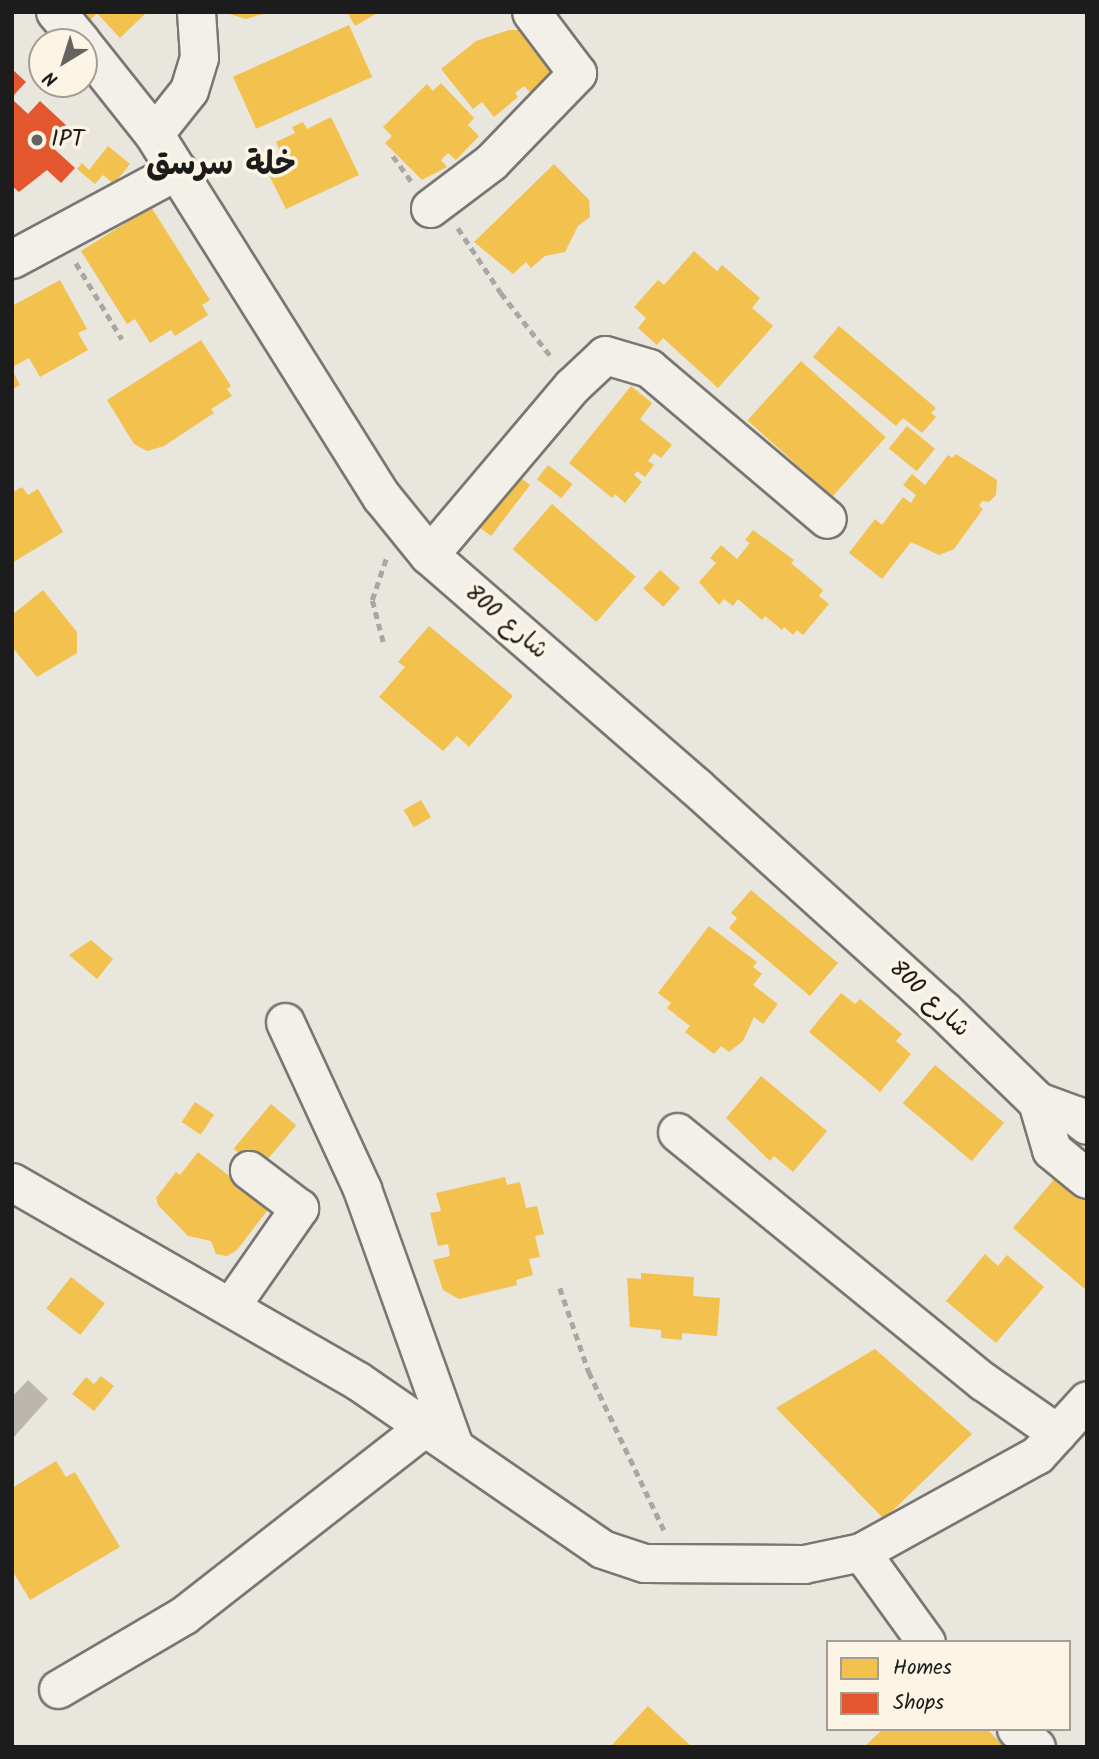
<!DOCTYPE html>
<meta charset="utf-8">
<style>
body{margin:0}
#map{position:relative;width:1099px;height:1759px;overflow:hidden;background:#e9e6de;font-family:Kalam,"Playpen Sans Arabic",sans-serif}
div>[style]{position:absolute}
.water>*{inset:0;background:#bbb6ae}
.homes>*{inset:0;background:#f2c14e;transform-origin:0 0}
.shops>*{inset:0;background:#e4572e}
.path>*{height:4.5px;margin-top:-2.25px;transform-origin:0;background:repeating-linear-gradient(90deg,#a9a7a3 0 7px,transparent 0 12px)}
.roads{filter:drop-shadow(2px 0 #787773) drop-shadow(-2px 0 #787773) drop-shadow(0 2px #787773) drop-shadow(0 -2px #787773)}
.street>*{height:37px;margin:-18.5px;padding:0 18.5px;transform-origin:18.5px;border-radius:18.5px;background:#f3f0ea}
.secondary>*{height:38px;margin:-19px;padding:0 19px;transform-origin:19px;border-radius:19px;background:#f3f0ea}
.dots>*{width:19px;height:19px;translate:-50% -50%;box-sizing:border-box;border:4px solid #fcf5e5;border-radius:50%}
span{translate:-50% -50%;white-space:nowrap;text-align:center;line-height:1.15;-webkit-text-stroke:7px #fcf5e5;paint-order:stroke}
.poi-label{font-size:24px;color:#1c1c1c}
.left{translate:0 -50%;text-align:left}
.street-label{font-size:24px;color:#1c1c1c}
.district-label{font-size:32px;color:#1c1c1c;font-weight:700}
.frame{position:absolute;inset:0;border:14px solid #1c1c1c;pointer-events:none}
.legend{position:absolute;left:826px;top:1640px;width:245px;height:91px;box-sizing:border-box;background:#fcf5e5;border:2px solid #a29e95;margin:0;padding:9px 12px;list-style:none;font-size:21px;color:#1c1c1c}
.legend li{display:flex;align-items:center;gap:14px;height:35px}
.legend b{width:35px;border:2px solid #a29e95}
.north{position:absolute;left:28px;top:28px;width:70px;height:70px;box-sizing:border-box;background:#fcf5e5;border:2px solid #a29e95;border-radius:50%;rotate:218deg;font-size:19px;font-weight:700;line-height:28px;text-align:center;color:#1c1c1c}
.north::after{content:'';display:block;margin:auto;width:24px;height:32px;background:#646360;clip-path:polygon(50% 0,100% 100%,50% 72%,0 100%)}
</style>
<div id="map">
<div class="water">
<div style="clip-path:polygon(28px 1380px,48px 1399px,13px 1438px,12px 1397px)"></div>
</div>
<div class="homes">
<div style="clip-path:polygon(83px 12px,147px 12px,120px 38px,97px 13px,90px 20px)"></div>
<div style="clip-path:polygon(223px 12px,266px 12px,266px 13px,246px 19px)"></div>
<div style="clip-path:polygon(347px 12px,379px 12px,355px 26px)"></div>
<div style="left:349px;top:25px;width:57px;height:127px;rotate:66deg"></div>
<div style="clip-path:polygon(509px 30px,525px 30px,554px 66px,540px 86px,531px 93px,524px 86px,515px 93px,518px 97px,494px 117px,482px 102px,473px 109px,441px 69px,476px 41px)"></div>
<div style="clip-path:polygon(441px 83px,474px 118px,468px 125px,479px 136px,456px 160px,448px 153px,441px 160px,447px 167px,422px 180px,385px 143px,392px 136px,383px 127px,427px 84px,433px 91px)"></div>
<div style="clip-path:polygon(331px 117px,359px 175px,286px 209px,267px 171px,285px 162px,276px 142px,295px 133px,292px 127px,303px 122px,307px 129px)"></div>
<div style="clip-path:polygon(108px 146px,130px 164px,114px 184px,103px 175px,95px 184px,77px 169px,82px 163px,89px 170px)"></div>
<div style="clip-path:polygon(554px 164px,589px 200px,590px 217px,578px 226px,565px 252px,545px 256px,531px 268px,526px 262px,513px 274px,474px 242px)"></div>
<div style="clip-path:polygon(151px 207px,210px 300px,202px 305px,208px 315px,175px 336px,171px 330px,150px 343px,135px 319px,127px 324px,81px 251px)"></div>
<div style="clip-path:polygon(694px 251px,717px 271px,722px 265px,760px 298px,752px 308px,773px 326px,718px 388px,663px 338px,657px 345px,638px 328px,646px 318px,634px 307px,658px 280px,664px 285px)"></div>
<div style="clip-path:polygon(60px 280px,87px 329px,78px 333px,88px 350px,40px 377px,29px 358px,12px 367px,12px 306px)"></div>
<div style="clip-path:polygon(839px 326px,936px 408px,931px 413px,936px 417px,922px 433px,903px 418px,896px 426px,813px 357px)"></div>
<div style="clip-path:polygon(201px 340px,231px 386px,227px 389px,232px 396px,211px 409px,214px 413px,164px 446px,147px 451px,134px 444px,107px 400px)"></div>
<div style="left:801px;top:361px;width:114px;height:80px;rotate:42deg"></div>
<div style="clip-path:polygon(12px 370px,20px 385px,12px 389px)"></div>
<div style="clip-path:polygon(631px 386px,652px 403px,640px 419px,672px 445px,661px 458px,654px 453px,648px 461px,654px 465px,645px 477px,637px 471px,634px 475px,642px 482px,625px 503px,615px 494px,612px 498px,569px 463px)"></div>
<div style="left:907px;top:426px;width:36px;height:29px;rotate:39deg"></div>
<div style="clip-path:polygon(956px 454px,997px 480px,996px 495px,989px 502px,982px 501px,979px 506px,983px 509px,954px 549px,939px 555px,911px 542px,882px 579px,849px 553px,875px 519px,882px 525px,903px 497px,911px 503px,916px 495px,903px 485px,912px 474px,925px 485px,948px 455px,952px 458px)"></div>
<div style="left:548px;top:465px;width:31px;height:18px;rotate:38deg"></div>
<div style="clip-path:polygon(513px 472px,530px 485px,491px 536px,479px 527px,475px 534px,464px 525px)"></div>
<div style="clip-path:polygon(22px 487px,28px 495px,38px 489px,63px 532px,12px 563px,12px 493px)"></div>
<div style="left:552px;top:504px;width:111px;height:60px;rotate:41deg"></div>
<div style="clip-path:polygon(753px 530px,794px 560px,791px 563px,823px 590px,819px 596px,829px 604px,803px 635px,797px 630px,793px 635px,784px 627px,782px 630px,765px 616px,762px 620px,738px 599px,733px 606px,724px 599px,719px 605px,699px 582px,716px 563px,710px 558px,721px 545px,737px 559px,750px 543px,745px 540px)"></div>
<div style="left:660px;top:570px;width:27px;height:25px;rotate:42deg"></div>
<div style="clip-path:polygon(43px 590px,77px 632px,77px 653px,37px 677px,12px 647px,12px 615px)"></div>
<div style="clip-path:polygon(429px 626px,513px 696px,469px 747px,457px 736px,443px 751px,379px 697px,405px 667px,398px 662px)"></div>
<div style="left:421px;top:800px;width:20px;height:20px;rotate:60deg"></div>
<div style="clip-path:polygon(751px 890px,838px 963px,810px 996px,729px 928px,737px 918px,731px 913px)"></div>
<div style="clip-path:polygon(709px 926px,757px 962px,753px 967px,762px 974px,753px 985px,778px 1004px,763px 1024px,754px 1017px,743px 1041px,729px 1052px,721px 1046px,714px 1054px,685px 1032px,690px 1026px,667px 1008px,671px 1003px,658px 993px)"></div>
<div style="clip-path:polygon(91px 940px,113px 959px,97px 979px,69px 955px)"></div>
<div style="clip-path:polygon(841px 993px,855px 1004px,860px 999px,902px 1034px,896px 1041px,911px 1054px,880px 1092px,809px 1032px)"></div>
<div style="left:935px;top:1065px;width:90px;height:50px;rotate:40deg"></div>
<div style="clip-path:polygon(761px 1076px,827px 1131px,793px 1172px,774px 1156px,770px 1161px,726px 1118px)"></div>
<div style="left:195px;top:1102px;width:23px;height:24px;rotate:34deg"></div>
<div style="left:271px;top:1104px;width:33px;height:58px;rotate:40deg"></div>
<div style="clip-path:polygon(198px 1152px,270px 1207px,237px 1250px,227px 1256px,216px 1254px,211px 1241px,188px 1236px,158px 1205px,156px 1198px,176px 1172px,180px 1175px)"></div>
<div style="clip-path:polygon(1061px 1171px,1087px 1192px,1085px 1289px,1013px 1228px)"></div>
<div style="clip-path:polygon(505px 1177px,507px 1185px,520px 1182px,526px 1208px,537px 1206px,544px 1234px,535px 1236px,540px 1257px,529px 1259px,533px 1275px,516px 1280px,517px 1285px,459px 1299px,443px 1290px,433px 1260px,450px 1256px,448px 1244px,438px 1246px,430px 1213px,441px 1211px,436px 1193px)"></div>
<div style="clip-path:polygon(985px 1254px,998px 1266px,1007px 1255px,1044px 1287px,996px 1343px,946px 1301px)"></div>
<div style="clip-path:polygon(641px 1273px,694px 1277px,693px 1296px,720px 1298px,717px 1336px,682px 1333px,682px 1340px,661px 1338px,661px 1330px,630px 1327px,627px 1278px,641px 1279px)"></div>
<div style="left:71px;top:1277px;width:43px;height:40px;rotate:38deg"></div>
<div style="clip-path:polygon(875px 1349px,972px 1434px,884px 1519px,776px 1408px)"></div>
<div style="clip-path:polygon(101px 1376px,114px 1386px,94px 1411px,72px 1394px,86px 1377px,94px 1384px)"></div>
<div style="clip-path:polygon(56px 1461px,66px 1477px,75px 1472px,120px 1547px,30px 1600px,12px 1570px,12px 1488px)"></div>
<div style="clip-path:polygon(648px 1706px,692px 1747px,610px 1747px)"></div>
<div style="clip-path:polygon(883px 1729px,987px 1729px,1004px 1747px,864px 1747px)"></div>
</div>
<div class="shops">
<div style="clip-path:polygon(12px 69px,26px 82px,12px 97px)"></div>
<div style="clip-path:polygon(12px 99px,28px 114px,40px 101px,68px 127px,51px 146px,75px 168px,61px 183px,47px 170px,19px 192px,12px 186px)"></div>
</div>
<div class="path">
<div style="left:393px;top:156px;width:31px;rotate:54deg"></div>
<div style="left:458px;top:228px;width:78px;rotate:56.5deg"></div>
<div style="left:501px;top:293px;width:84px;rotate:51.8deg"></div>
<div style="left:76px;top:263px;width:89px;rotate:58.8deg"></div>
<div style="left:383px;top:642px;width:43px;rotate:-104.7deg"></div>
<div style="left:372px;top:600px;width:46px;rotate:-71.2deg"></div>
<div style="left:560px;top:1288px;width:89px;rotate:71deg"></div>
<div style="left:589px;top:1372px;width:175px;rotate:64.6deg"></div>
</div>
<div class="roads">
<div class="street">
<div style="left:154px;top:134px;width:56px;rotate:-51.5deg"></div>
<div style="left:189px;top:90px;width:34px;rotate:-73deg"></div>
<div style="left:199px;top:57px;width:45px;rotate:-93.8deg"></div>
<div style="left:430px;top:208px;width:76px;rotate:-37deg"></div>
<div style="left:491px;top:162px;width:124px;rotate:-46deg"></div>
<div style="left:577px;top:73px;width:76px;rotate:-127deg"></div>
<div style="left:12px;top:259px;width:188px;rotate:-28.2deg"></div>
<div style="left:429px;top:555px;width:221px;rotate:-49.8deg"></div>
<div style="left:572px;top:386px;width:45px;rotate:-43.2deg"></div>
<div style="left:605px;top:355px;width:46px;rotate:16.5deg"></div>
<div style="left:649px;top:368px;width:233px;rotate:40.3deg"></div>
<div style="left:285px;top:1022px;width:184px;rotate:65.2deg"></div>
<div style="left:362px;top:1189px;width:273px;rotate:70.3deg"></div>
<div style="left:677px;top:1132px;width:396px;rotate:39.2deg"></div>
<div style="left:984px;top:1382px;width:89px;rotate:34.9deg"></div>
<div style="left:12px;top:1182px;width:399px;rotate:29.9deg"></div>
<div style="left:358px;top:1381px;width:296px;rotate:34.5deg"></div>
<div style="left:602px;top:1549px;width:44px;rotate:18.4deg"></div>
<div style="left:644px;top:1563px;width:160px;rotate:0.4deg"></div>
<div style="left:804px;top:1564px;width:58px;rotate:-11.9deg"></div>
<div style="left:861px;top:1552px;width:201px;rotate:-28.9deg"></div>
<div style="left:1037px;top:1455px;width:74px;rotate:-47.7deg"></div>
<div style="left:230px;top:1307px;width:121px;rotate:-55.1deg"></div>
<div style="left:299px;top:1208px;width:63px;rotate:-142.8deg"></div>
<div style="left:861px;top:1552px;width:111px;rotate:54.2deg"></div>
<div style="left:58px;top:1689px;width:146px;rotate:-30.4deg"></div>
<div style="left:184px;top:1615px;width:307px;rotate:-38deg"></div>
<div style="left:1016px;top:1729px;width:27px;rotate:42deg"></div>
</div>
<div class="secondary">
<div style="left:56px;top:12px;width:39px;rotate:50deg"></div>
<div style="left:84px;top:46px;width:112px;rotate:51.5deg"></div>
<div style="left:154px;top:134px;width:429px;rotate:57.9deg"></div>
<div style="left:382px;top:497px;width:75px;rotate:51deg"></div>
<div style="left:429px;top:555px;width:354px;rotate:41deg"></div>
<div style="left:696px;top:787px;width:333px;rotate:42.1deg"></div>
<div style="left:943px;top:1010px;width:132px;rotate:44.1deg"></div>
<div style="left:1038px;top:1102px;width:40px;rotate:20.2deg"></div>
<div style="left:1076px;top:1116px;width:14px;rotate:39deg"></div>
<div style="left:1038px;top:1102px;width:50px;rotate:73.7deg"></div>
<div style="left:1052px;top:1150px;width:45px;rotate:39.6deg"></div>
</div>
</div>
<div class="dots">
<div style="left:37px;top:140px;background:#646360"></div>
</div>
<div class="poi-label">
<span class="left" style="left:51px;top:140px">IPT</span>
</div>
<div class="street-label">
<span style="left:506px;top:622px;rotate:41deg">شارع 800</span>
<span style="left:929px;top:999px;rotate:43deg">شارع 800</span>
</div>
<div class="district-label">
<span style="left:221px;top:166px">خلة سرسق</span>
</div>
<div class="frame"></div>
<ul class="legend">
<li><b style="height:19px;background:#f2c14e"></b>Homes</li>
<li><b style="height:19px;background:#e4572e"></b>Shops</li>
</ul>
<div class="north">N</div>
</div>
